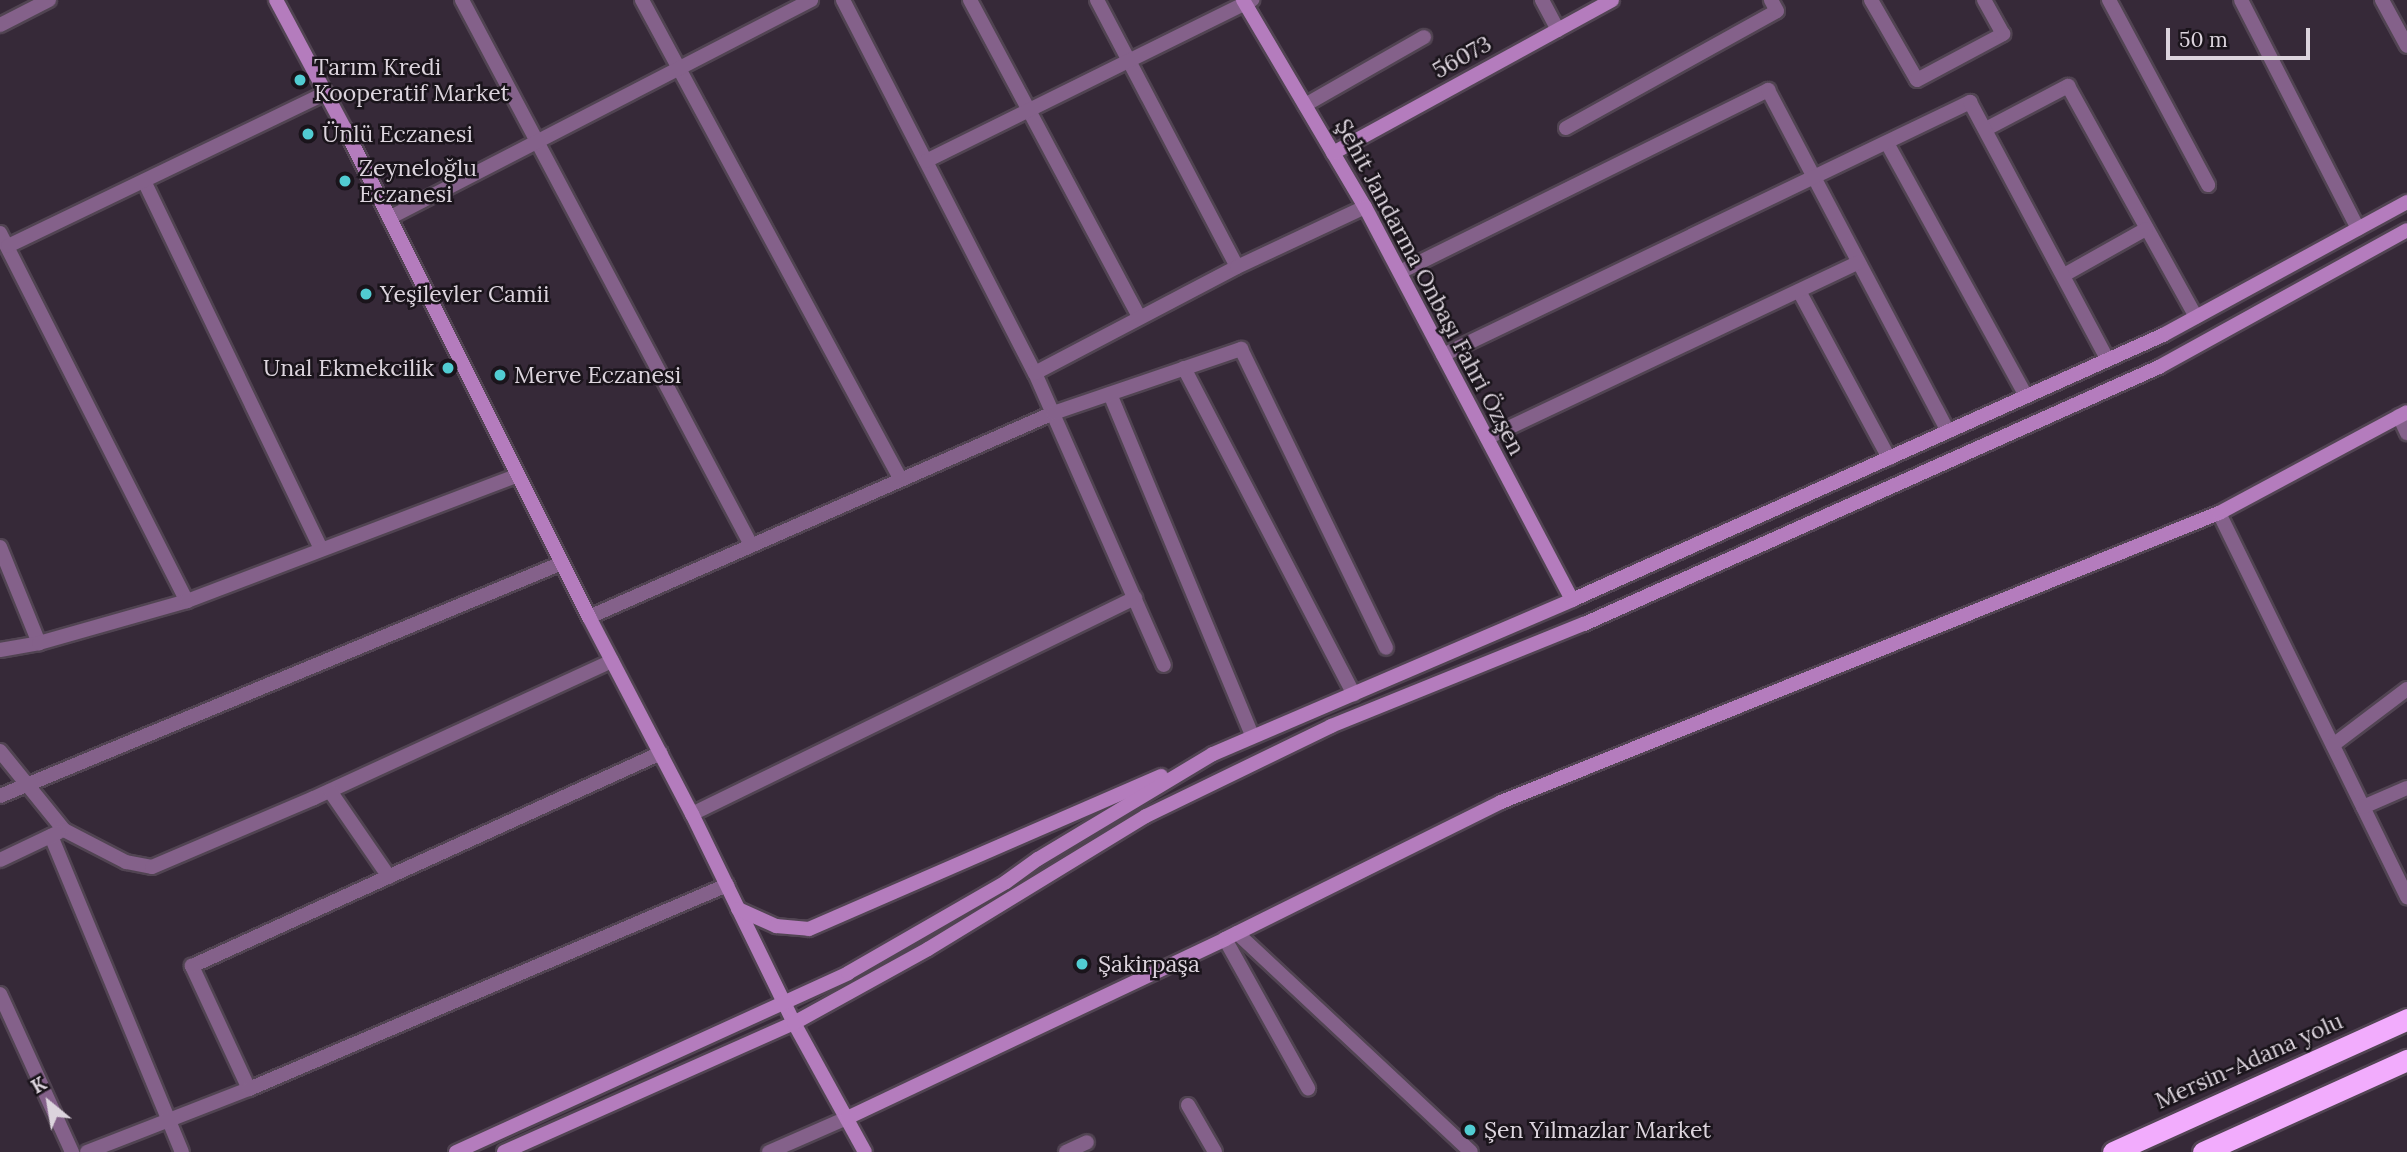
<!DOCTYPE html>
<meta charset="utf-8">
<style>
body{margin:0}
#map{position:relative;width:2407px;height:1152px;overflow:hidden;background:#362938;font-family:Lora,serif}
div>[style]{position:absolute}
.roads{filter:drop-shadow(2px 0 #514452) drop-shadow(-2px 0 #514452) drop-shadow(0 2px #514452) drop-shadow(0 -2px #514452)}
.street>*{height:14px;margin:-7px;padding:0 7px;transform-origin:7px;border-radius:7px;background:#84618a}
.secondary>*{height:14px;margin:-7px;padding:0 7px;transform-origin:7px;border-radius:7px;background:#b47cbd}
.highway>*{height:21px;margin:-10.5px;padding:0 10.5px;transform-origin:10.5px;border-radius:10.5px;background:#f2acfd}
.dots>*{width:19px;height:19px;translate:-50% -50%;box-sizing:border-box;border:4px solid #1a141b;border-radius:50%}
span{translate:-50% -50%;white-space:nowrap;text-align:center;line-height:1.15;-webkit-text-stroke:5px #1a141b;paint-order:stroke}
.street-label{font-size:23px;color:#dcd4dd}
.poi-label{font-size:23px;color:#dcd4dd}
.left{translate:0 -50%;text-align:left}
.right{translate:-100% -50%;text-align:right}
.north{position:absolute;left:14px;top:1068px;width:70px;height:70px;-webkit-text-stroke:5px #1a141b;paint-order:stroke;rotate:330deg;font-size:19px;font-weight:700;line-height:28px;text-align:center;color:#dcd4dd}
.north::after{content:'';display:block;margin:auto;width:24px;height:32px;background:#dcd4dd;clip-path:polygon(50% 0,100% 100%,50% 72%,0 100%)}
.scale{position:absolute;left:2166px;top:28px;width:144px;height:32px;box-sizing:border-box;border:4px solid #dcd4dd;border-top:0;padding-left:9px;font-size:21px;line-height:24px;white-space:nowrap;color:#dcd4dd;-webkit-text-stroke:5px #1a141b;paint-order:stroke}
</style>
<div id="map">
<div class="roads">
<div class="street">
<div style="left:462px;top:0;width:617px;rotate:62.06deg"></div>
<div style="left:642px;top:0;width:545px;rotate:61.65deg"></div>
<div style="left:843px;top:0;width:420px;rotate:62.8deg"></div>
<div style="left:1035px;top:373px;width:319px;rotate:66.2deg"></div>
<div style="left:970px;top:0;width:359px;rotate:61.9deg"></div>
<div style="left:1097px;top:0;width:301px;rotate:62.3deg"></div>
<div style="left:1542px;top:0;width:34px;rotate:62deg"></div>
<div style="left:1871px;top:0;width:92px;rotate:60.1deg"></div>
<div style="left:1917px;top:80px;width:98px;rotate:-28.1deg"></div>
<div style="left:2003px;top:34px;width:39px;rotate:-119deg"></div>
<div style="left:2109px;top:0;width:210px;rotate:61.8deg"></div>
<div style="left:2241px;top:0;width:257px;rotate:62.9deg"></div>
<div style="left:2382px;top:0;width:52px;rotate:61.5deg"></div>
<div style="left:0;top:25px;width:55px;rotate:-27deg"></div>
<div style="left:1305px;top:105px;width:137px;rotate:-29.7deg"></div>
<div style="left:1566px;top:128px;width:241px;rotate:-29deg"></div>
<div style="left:1777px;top:11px;width:13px;rotate:-119deg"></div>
<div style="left:1986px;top:129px;width:93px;rotate:-27.7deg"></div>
<div style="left:2068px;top:86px;width:264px;rotate:61deg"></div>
<div style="left:1887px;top:143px;width:289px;rotate:61.2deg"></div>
<div style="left:926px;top:161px;width:364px;rotate:-26.3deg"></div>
<div style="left:144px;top:181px;width:408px;rotate:64.3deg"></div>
<div style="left:389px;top:218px;width:475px;rotate:-27.3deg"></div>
<div style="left:0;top:233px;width:413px;rotate:63.1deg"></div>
<div style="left:8px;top:246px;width:353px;rotate:-25.7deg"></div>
<div style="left:1400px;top:272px;width:411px;rotate:-26.3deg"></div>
<div style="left:1768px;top:90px;width:386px;rotate:62.2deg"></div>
<div style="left:2064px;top:275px;width:94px;rotate:-29.3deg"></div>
<div style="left:1799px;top:291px;width:190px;rotate:61.7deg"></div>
<div style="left:1443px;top:355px;width:585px;rotate:-25.64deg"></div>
<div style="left:1970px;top:102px;width:291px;rotate:61.9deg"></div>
<div style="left:1184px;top:368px;width:368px;rotate:62.5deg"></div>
<div style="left:1035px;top:373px;width:228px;rotate:-27.7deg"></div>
<div style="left:1237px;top:267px;width:141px;rotate:-25.1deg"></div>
<div style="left:1110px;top:394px;width:369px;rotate:67.4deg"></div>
<div style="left:2399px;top:416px;width:19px;rotate:65deg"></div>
<div style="left:1487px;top:438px;width:410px;rotate:-25.3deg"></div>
<div style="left:2219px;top:513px;width:428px;rotate:63.9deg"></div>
<div style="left:0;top:547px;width:104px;rotate:67.9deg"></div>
<div style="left:589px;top:617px;width:507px;rotate:-23.73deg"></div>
<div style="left:1053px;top:413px;width:199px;rotate:-18.8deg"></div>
<div style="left:1241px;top:349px;width:332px;rotate:64.1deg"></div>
<div style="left:0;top:650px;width:40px;rotate:-10deg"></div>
<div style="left:39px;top:643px;width:154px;rotate:-15.8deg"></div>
<div style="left:187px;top:601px;width:354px;rotate:-20.8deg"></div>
<div style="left:2333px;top:745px;width:93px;rotate:-37.1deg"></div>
<div style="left:0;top:751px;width:102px;rotate:51deg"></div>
<div style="left:64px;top:830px;width:70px;rotate:27.3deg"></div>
<div style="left:126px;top:862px;width:26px;rotate:11deg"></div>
<div style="left:152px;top:867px;width:176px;rotate:-23.1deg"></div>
<div style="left:314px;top:798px;width:328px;rotate:-24.7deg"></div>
<div style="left:330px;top:791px;width:104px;rotate:55.5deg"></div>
<div style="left:0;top:796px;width:608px;rotate:-22.52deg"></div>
<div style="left:2363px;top:807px;width:48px;rotate:-23.4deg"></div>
<div style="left:692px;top:814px;width:493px;rotate:-26deg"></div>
<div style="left:51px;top:836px;width:342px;rotate:67.5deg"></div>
<div style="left:0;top:860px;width:65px;rotate:-25.4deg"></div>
<div style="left:1237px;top:933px;width:320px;rotate:43.1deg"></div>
<div style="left:1225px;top:939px;width:171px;rotate:60.9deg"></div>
<div style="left:0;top:994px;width:174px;rotate:65.5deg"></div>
<div style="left:249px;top:1089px;width:136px;rotate:-114.9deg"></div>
<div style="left:192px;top:966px;width:515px;rotate:-24.43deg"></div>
<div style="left:1188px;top:1105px;width:54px;rotate:60.1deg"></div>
<div style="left:87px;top:1152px;width:174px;rotate:-21.3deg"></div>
<div style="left:249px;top:1089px;width:520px;rotate:-23.11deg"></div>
<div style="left:769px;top:1152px;width:85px;rotate:-23.6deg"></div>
<div style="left:1066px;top:1152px;width:23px;rotate:-25deg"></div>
</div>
<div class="secondary">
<div style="left:276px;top:0;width:146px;rotate:61.9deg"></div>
<div style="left:345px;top:129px;width:546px;rotate:63.43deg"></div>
<div style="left:589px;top:617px;width:222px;rotate:62.4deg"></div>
<div style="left:692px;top:814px;width:233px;rotate:64deg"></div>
<div style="left:794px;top:1023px;width:147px;rotate:61.2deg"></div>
<div style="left:1243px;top:0;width:240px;rotate:59.5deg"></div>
<div style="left:1365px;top:207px;width:444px;rotate:62.2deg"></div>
<div style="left:1333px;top:153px;width:318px;rotate:-28.7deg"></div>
<div style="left:738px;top:909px;width:42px;rotate:24.1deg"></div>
<div style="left:776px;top:926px;width:33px;rotate:5deg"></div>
<div style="left:809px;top:929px;width:384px;rotate:-23.5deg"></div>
<div style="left:847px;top:1118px;width:418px;rotate:-25.3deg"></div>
<div style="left:1225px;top:939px;width:308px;rotate:-26.4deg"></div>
<div style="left:1501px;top:802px;width:774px;rotate:-21.93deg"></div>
<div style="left:2219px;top:513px;width:213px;rotate:-28.2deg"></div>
<div style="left:456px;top:1152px;width:431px;rotate:-24.5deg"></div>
<div style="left:848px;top:973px;width:182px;rotate:-29.9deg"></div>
<div style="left:1006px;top:882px;width:39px;rotate:-36deg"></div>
<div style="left:1038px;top:859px;width:204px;rotate:-31deg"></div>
<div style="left:1213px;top:754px;width:391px;rotate:-23.2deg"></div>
<div style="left:1572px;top:600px;width:648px;rotate:-24.15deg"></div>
<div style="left:2163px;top:335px;width:278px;rotate:-28.6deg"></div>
<div style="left:504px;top:1152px;width:317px;rotate:-24deg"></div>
<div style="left:794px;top:1023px;width:153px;rotate:-28.9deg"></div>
<div style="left:928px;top:949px;width:255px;rotate:-31.4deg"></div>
<div style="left:1146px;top:816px;width:206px;rotate:-25.9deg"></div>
<div style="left:1331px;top:726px;width:273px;rotate:-22deg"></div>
<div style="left:1584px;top:624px;width:630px;rotate:-24.08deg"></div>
<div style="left:2159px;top:367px;width:283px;rotate:-28.9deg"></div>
</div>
<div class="highway">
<div style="left:2113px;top:1152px;width:323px;rotate:-24.3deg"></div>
<div style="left:2203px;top:1152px;width:224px;rotate:-24.3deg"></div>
</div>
</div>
<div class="dots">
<div style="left:300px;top:80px;background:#51ccd2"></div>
<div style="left:308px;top:134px;background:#51ccd2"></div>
<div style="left:345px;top:181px;background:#51ccd2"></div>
<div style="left:366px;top:294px;background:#51ccd2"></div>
<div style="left:448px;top:368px;background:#51ccd2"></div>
<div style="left:500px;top:375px;background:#51ccd2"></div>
<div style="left:1082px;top:964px;background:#51ccd2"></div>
<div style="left:1470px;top:1130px;background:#51ccd2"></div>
</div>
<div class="street-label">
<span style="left:1462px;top:57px;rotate:-29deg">56073</span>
<span style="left:1430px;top:287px;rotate:62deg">Şehit Jandarma Onbaşı Fahri Özşen</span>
<span style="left:2249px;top:1061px;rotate:-24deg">Mersin-Adana yolu</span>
</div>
<div class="poi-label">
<span class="left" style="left:314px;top:80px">Tarım Kredi<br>Kooperatif Market</span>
<span class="left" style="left:322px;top:134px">Ünlü Eczanesi</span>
<span class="left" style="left:359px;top:181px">Zeyneloğlu<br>Eczanesi</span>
<span class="left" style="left:380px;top:294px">Yeşilevler Camii</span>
<span class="right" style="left:434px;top:368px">Unal Ekmekcilik</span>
<span class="left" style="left:514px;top:375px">Merve Eczanesi</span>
<span class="left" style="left:1098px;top:964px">Şakirpaşa</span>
<span class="left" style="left:1484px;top:1130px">Şen Yılmazlar Market</span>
</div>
<div class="north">K</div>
<div class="scale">50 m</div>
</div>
